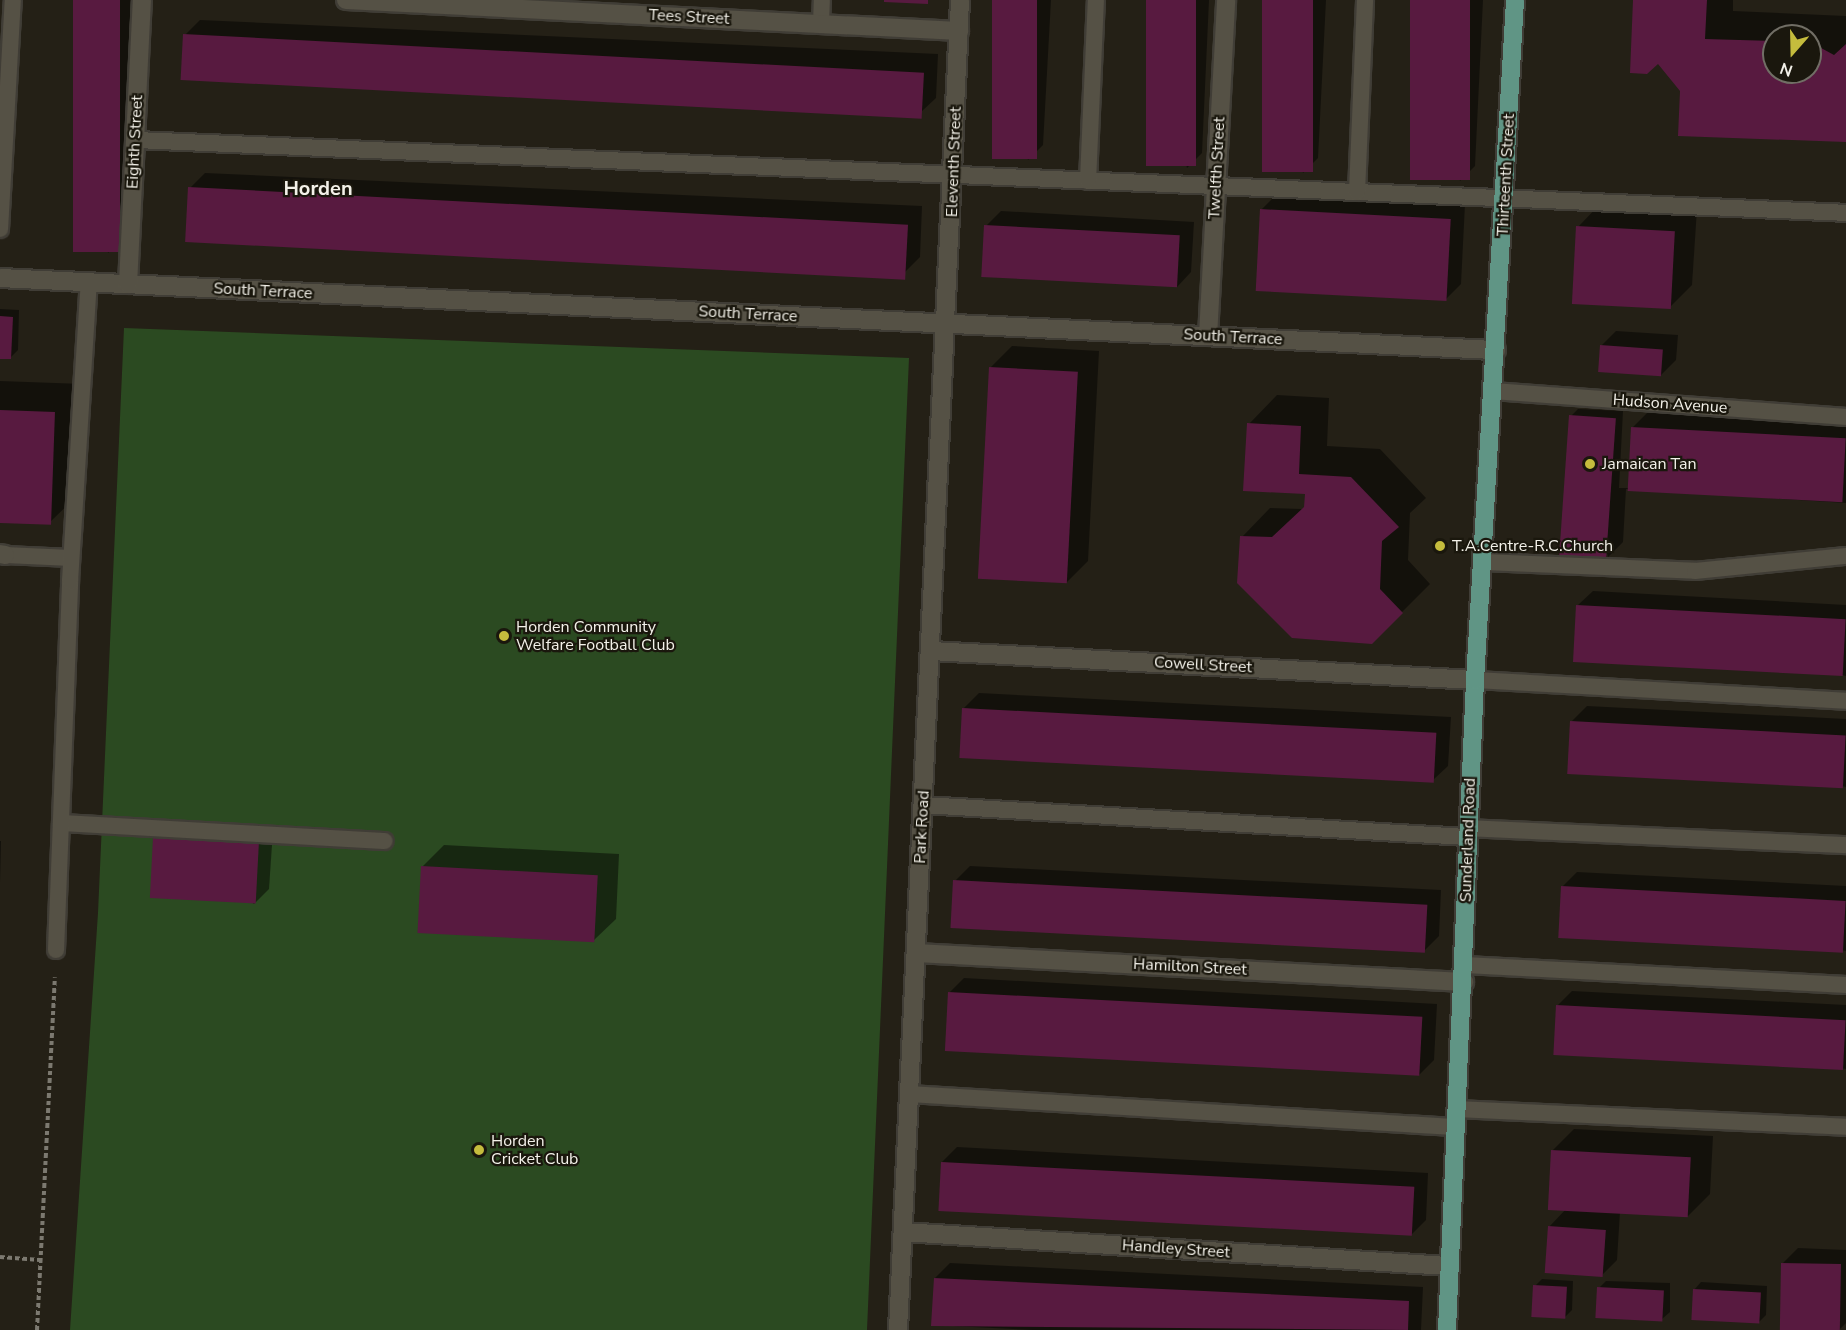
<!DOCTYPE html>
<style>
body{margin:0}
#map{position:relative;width:1846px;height:1330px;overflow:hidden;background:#242016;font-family:"Nunito Sans",sans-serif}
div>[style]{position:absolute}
.green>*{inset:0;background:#2b4a21}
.shadow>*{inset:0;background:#0007}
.building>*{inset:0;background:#581a40;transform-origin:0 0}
.path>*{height:4px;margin-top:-2px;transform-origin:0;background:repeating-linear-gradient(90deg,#7c7970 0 4.5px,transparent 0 7.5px)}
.roads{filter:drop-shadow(2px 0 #403d36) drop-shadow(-2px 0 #403d36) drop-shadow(0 2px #403d36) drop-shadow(0 -2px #403d36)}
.lane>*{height:16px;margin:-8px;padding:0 8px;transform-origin:8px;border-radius:8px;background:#555145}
.street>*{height:18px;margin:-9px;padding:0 9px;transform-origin:9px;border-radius:9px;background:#555145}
.primary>*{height:18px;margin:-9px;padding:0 9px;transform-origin:9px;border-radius:9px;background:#609585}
.dots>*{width:16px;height:16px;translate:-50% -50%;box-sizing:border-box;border:3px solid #1a170d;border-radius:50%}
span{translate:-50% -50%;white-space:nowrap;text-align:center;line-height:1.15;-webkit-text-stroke:4.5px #1a170d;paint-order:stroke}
.street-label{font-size:16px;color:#f3f1e9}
.poi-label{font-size:16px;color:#f3f1e9}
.left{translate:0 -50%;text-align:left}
.quarter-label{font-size:20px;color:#f3f1e9;font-weight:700}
.north{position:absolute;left:1762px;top:24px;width:60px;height:60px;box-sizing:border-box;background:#1a170d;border:2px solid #716e65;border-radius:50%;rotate:200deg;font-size:16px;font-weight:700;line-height:24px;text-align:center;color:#f3f1e9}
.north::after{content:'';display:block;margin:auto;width:21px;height:27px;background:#c5bc3d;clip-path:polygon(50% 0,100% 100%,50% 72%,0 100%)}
</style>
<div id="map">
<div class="green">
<div style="clip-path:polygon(124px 328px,909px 358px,867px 1330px,70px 1330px,98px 913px)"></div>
</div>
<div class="shadow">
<div style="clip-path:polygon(75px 0,133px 0,123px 238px,108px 253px)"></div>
<div style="clip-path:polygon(993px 0,1051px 0,1043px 145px,1028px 160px)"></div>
<div style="clip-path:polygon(1148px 0,1209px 0,1202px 153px,1187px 168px)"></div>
<div style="clip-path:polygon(1263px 0,1326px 0,1318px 158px,1303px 173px)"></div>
<div style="clip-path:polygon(1412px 0,1483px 0,1475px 166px,1460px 181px)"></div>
<div style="clip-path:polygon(evenodd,1635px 0,1733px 0,1733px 11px,1846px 16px,1846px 140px,1681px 90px,1635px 0,1774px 36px,1810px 36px,1810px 72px,1774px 72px,1774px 36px)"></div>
<div style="clip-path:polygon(200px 20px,938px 54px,936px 98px,921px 112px,185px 35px)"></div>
<div style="clip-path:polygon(205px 173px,922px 206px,920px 257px,905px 272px,190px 188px)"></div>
<div style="clip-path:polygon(1276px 195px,1465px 204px,1461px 284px,1446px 299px,1261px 210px)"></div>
<div style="clip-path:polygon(1600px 204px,1697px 209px,1692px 285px,1670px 307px,1578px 227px)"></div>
<div style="clip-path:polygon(1001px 211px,1194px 222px,1191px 272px,1177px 287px,986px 226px)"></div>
<div style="clip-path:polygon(0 309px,19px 310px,18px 350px,11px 357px,0 357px)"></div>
<div style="clip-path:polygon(1616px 331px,1678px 335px,1676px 360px,1661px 375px,1601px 346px)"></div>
<div style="clip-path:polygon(1012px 346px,1099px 351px,1088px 561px,1066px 583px,990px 368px)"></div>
<div style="clip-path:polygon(0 381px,83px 384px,78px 495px,49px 523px,0 521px)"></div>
<div style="clip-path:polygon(1277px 395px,1329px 398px,1327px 446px,1380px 449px,1426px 498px,1410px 513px,1408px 560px,1430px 584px,1372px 642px,1242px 537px,1270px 508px,1302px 509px,1306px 506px,1306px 493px,1249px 424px)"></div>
<div style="clip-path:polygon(1578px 409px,1623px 411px,1619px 488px,1629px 488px,1633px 427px,1648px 412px,1846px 424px,1846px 503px,1626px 489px,1623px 542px,1608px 557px,1571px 416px)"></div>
<div style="clip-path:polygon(1593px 591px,1846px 605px,1846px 676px,1578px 605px)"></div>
<div style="clip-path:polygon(979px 693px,1451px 717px,1448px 766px,1433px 780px,964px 708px)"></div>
<div style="clip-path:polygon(1587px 706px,1846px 719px,1846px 787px,1572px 721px)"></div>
<div style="clip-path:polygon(170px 823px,273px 830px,269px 889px,254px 904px,155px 838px)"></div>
<div style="clip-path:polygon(0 841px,1px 841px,0 883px)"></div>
<div style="clip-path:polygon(444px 845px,619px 854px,616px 919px,593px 941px,422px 867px)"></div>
<div style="clip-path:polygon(970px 866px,1441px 890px,1439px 936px,1424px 951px,955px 881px)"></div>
<div style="clip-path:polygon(1577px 872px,1846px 886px,1846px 951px,1562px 887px)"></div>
<div style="clip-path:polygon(964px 978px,1437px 1004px,1434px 1060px,1419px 1075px,949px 993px)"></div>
<div style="clip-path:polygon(1572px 991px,1846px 1005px,1846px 1069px,1557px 1006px)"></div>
<div style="clip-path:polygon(1574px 1129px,1713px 1136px,1710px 1194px,1688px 1216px,1620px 1212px,1617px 1260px,1602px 1275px,1549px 1227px,1566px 1209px,1552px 1151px)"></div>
<div style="clip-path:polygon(957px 1147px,1428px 1173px,1426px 1220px,1411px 1235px,942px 1162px)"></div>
<div style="clip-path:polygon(1798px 1248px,1846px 1250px,1846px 1323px,1839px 1330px,1783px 1263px)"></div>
<div style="clip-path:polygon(950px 1263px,1423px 1287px,1421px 1330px,1033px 1330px,933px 1325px,935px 1278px)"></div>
<div style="clip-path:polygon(1542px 1279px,1573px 1281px,1572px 1310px,1565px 1317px,1535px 1286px)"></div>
<div style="clip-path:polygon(1606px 1281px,1670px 1283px,1670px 1312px,1662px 1319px,1599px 1288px)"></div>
<div style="clip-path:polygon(1701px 1282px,1767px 1286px,1766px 1315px,1759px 1322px,1694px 1290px)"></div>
</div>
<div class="building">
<div style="left:73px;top:0;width:47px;height:252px"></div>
<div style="clip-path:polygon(884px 0,928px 0,928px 4px,884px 2px)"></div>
<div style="left:992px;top:0;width:45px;height:159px"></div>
<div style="left:1146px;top:0;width:50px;height:166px"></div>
<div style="left:1262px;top:0;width:51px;height:172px"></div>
<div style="left:1410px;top:0;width:60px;height:180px"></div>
<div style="clip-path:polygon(1633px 0,1707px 0,1705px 39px,1774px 41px,1774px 72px,1810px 72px,1810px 42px,1834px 55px,1846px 44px,1846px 142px,1678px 136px,1680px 91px,1658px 64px,1647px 74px,1630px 73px)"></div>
<div style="left:183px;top:34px;width:742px;height:46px;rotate:3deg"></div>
<div style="left:188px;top:187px;width:721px;height:55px;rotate:3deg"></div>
<div style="left:1260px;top:209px;width:191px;height:82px;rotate:3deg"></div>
<div style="left:984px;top:225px;width:196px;height:52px;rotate:3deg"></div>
<div style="left:1576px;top:226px;width:99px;height:78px;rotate:3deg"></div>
<div style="clip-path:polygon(0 316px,13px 317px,11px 359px,0 359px)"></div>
<div style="left:1600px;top:345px;width:63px;height:27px;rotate:4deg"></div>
<div style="left:989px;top:367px;width:89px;height:212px;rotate:3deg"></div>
<div style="left:0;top:410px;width:55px;height:113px;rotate:2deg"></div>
<div style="left:1569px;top:415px;width:47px;height:141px;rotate:4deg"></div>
<div style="clip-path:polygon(1247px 423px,1301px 426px,1299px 474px,1351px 477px,1399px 527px,1382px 541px,1380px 589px,1403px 613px,1372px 644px,1292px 638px,1237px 583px,1240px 536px,1272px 537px,1304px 507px,1305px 494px,1243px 491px)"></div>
<div style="left:1631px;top:427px;width:215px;height:64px;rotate:3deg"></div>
<div style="left:1576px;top:605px;width:270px;height:57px;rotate:3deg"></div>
<div style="left:962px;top:708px;width:475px;height:50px;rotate:3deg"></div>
<div style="left:1570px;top:721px;width:276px;height:53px;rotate:3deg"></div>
<div style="left:153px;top:838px;width:106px;height:60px;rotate:3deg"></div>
<div style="left:421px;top:866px;width:177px;height:67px;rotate:3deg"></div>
<div style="left:953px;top:880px;width:475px;height:48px;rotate:3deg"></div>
<div style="left:1561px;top:886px;width:285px;height:52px;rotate:3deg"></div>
<div style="left:948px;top:992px;width:475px;height:59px;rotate:3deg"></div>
<div style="left:1556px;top:1005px;width:290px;height:50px;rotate:3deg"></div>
<div style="left:1551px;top:1150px;width:140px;height:60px;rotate:3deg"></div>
<div style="left:941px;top:1162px;width:474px;height:49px;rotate:3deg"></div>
<div style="left:1548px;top:1226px;width:58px;height:47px;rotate:4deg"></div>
<div style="left:1781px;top:1263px;width:60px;height:67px;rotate:1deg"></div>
<div style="clip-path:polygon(934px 1278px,1409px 1301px,1408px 1330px,931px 1326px)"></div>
<div style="left:1533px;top:1285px;width:34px;height:32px;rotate:3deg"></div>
<div style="left:1597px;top:1287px;width:67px;height:31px;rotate:3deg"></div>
<div style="left:1693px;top:1289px;width:68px;height:31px;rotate:3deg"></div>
</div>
<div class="path">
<div style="left:0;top:1257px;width:40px;rotate:4.3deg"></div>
<div style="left:37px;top:1330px;width:353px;rotate:-87.1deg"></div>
</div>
<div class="roads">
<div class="lane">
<div style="left:821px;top:24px;width:24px;rotate:-88deg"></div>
<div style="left:136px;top:140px;width:1712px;rotate:2.44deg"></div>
<div style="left:1088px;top:181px;width:181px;rotate:-87.5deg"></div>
<div style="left:1357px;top:192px;width:192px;rotate:-87.6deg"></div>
<div style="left:0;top:229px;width:229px;rotate:-86.8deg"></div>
<div style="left:1494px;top:391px;width:353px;rotate:4.2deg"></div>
<div style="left:5px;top:555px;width:66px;rotate:2.6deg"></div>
<div style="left:1484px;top:562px;width:211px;rotate:2.4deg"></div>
<div style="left:1695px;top:571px;width:152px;rotate:-5.7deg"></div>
<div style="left:1475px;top:680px;width:372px;rotate:3.2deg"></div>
<div style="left:923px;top:805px;width:545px;rotate:3.37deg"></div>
<div style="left:61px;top:823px;width:324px;rotate:3.2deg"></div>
<div style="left:1468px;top:828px;width:378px;rotate:2.6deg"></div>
<div style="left:56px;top:950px;width:369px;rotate:-87.8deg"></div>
<div style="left:70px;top:581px;width:300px;rotate:-86.4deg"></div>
<div style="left:1465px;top:965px;width:382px;rotate:3deg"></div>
<div style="left:909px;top:1094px;width:546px;rotate:3.47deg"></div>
<div style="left:1456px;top:1109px;width:390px;rotate:2.6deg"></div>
</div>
<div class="street">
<div style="left:346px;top:0;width:614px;rotate:2.9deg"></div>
<div style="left:0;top:278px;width:1498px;rotate:2.76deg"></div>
<div style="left:128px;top:284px;width:284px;rotate:-87.2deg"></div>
<div style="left:1208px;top:336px;width:336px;rotate:-86.9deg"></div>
<div style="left:0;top:554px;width:5px;rotate:11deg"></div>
<div style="left:931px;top:651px;width:545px;rotate:3.05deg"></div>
<div style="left:916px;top:953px;width:549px;rotate:3.03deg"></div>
<div style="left:903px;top:1232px;width:546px;rotate:3.57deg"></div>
<div style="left:898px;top:1330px;width:1331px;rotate:-87.33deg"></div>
</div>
<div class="primary">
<div style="left:1447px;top:1330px;width:651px;rotate:-87.53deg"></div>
<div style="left:1475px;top:680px;width:681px;rotate:-86.63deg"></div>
</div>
</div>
<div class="dots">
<div style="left:1590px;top:464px;background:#c5bc3d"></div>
<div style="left:1440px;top:546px;background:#c5bc3d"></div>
<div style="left:504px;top:636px;background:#c5bc3d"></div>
<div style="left:479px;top:1150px;background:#c5bc3d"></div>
</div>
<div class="street-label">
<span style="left:689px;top:17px;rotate:3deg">Tees Street</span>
<span style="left:135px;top:142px;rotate:-87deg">Eighth Street</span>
<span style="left:954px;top:162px;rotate:-88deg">Eleventh Street</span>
<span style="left:1217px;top:168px;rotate:-87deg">Twelfth Street</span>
<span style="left:1506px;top:175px;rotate:-87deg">Thirteenth Street</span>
<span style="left:263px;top:291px;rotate:3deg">South Terrace</span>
<span style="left:748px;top:314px;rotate:3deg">South Terrace</span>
<span style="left:1233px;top:337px;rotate:3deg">South Terrace</span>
<span style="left:1670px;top:404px;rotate:4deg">Hudson Avenue</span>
<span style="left:1203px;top:665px;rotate:3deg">Cowell Street</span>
<span style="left:922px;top:827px;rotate:-87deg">Park Road</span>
<span style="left:1468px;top:840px;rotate:-88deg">Sunderland Road</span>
<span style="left:1190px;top:967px;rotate:3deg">Hamilton Street</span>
<span style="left:1176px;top:1249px;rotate:4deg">Handley Street</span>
</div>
<div class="poi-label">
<span class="left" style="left:1602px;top:464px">Jamaican Tan</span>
<span class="left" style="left:1452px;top:546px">T.A.Centre-R.C.Church</span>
<span class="left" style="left:516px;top:636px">Horden Community<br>Welfare Football Club</span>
<span class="left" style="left:491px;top:1150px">Horden<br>Cricket Club</span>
</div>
<div class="quarter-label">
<span style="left:318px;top:188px">Horden</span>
</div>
<div class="north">N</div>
</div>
